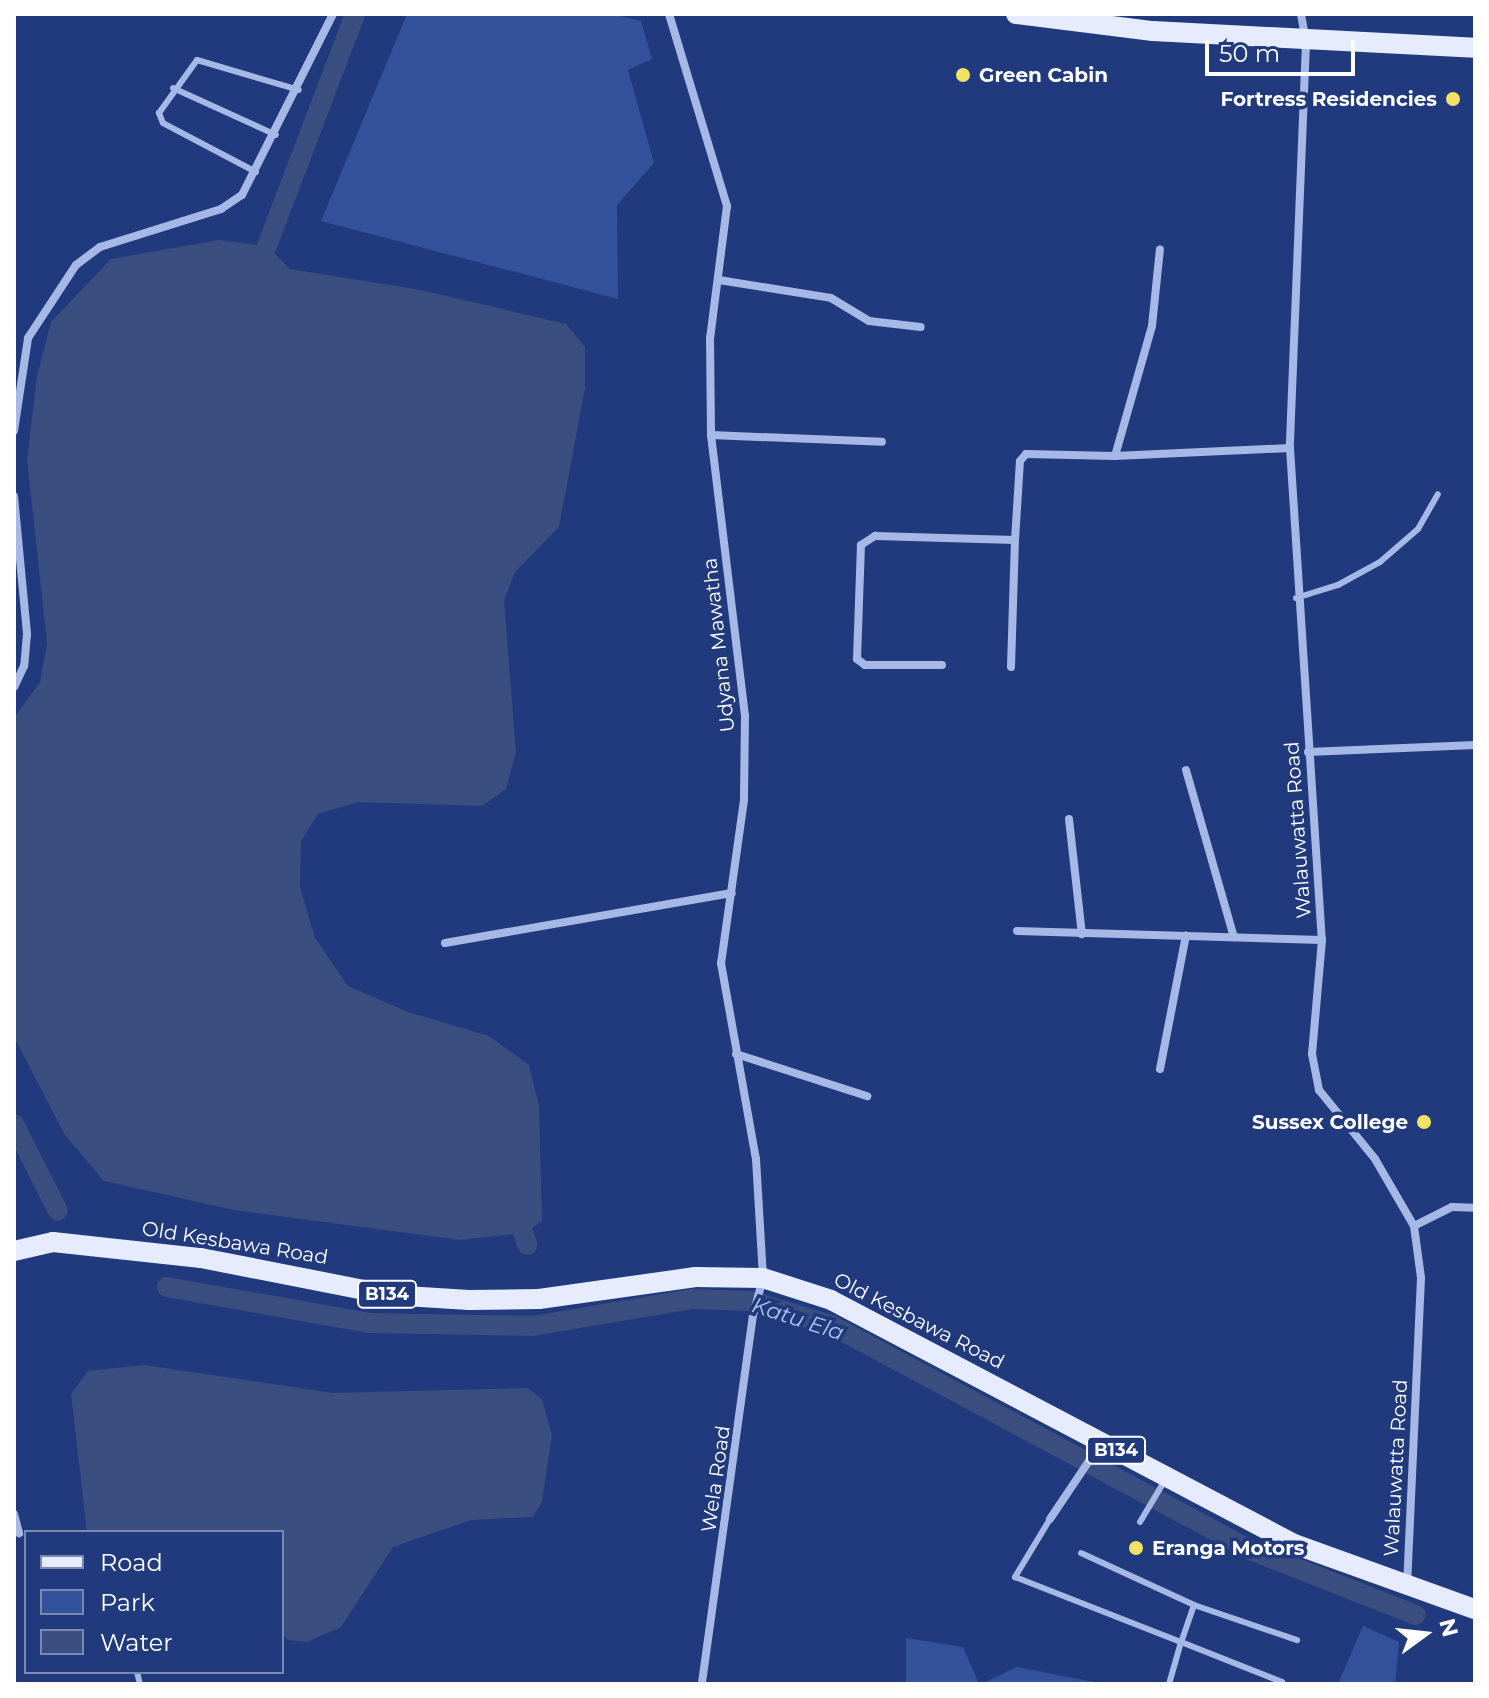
<!DOCTYPE html>
<style>
body{margin:0}
#map{position:relative;width:1489px;height:1698px;overflow:hidden;background:#213a7d;font-family:Montserrat,sans-serif}
div>[style]{position:absolute}
.green>*{inset:0;background:#34529b}
.water>*{inset:0;background:#3b4e80}
.canal>*{height:20px;margin:-10px;padding:0 10px;transform-origin:10px;border-radius:10px;background:#3b4e80}
.lane>*{height:6px;margin:-3px;padding:0 3px;transform-origin:3px;border-radius:3px;background:#a5b8e6}
.street>*{height:8px;margin:-4px;padding:0 4px;transform-origin:4px;border-radius:4px;background:#a5b8e6}
.primary>*{height:20px;margin:-10px;padding:0 10px;transform-origin:10px;border-radius:10px;background:#e6ebfd}
.dots>*{width:22px;height:22px;translate:-50% -50%;box-sizing:border-box;border:4px solid #213a7d;border-radius:50%}
span{translate:-50% -50%;white-space:nowrap;text-align:center;line-height:1.15;-webkit-text-stroke:7px #213a7d;paint-order:stroke}
.shield-label span{padding:2px 6px;background:#213a7d;border:2px solid;border-radius:6px;-webkit-text-stroke-width:0}
.shield-label{font-size:18px;color:#fff;font-weight:700}
.poi-label{font-size:20px;color:#fff;font-weight:700}
.left{translate:0 -50%;text-align:left}
.right{translate:-100% -50%;text-align:right}
.street-label{font-size:20px;color:#fff}
.water-label{font-size:22px;color:#b0c2ee;font-style:italic}
.frame{position:absolute;inset:0;border:16px solid #fff;pointer-events:none}
.legend{position:absolute;left:24px;top:1530px;width:260px;height:144px;box-sizing:border-box;background:#213a7d;border:2px solid #7a89b1;margin:0;padding:10px 14px;list-style:none;font-size:24px;color:#fff}
.legend li{display:flex;align-items:center;gap:16px;height:40px}
.legend b{width:40px;border:2px solid #7a89b1}
.north{position:absolute;left:1385px;top:1594px;width:80px;height:80px;-webkit-text-stroke:6px #213a7d;paint-order:stroke;rotate:75deg;font-size:22px;font-weight:700;line-height:32px;text-align:center;color:#fff}
.north::after{content:'';display:block;margin:auto;width:28px;height:36px;background:#fff;clip-path:polygon(50% 0,100% 100%,50% 72%,0 100%)}
.scale{position:absolute;left:1205px;top:40px;width:150px;height:36px;box-sizing:border-box;border:4px solid #fff;border-top:0;padding-left:10px;font-size:24px;line-height:28px;white-space:nowrap;color:#fff;-webkit-text-stroke:6px #213a7d;paint-order:stroke}
</style>
<div id="map">
<div class="green">
<div style="clip-path:polygon(407px 14px,612px 14px,641px 21px,652px 59px,628px 70px,654px 163px,617px 205px,618px 299px,321px 221px)"></div>
<div style="clip-path:polygon(1363px 1626px,1399px 1642px,1395px 1684px,1338px 1684px)"></div>
<div style="clip-path:polygon(906px 1638px,963px 1647px,979px 1684px,906px 1684px)"></div>
<div style="clip-path:polygon(1017px 1667px,1104px 1684px,981px 1684px)"></div>
</div>
<div class="water">
<div style="clip-path:polygon(219px 240px,267px 246px,290px 269px,421px 290px,566px 324px,585px 347px,585px 388px,559px 527px,515px 572px,504px 600px,516px 752px,506px 789px,482px 806px,358px 802px,318px 814px,301px 841px,300px 887px,315px 938px,348px 986px,408px 1012px,489px 1036px,529px 1065px,539px 1106px,542px 1221px,525px 1233px,460px 1240px,234px 1210px,104px 1181px,65px 1135px,14px 1037px,14px 718px,40px 682px,47px 643px,27px 460px,37px 376px,51px 322px,111px 259px)"></div>
<div style="clip-path:polygon(144px 1365px,333px 1393px,527px 1388px,542px 1399px,552px 1435px,542px 1502px,533px 1517px,471px 1520px,393px 1547px,341px 1627px,307px 1642px,288px 1640px,282px 1634px,282px 1532px,87px 1532px,71px 1394px,88px 1371px)"></div>
</div>
<div class="canal">
<div style="left:267px;top:246px;width:248px;rotate:-69.2deg"></div>
<div style="left:14px;top:1124px;width:97px;rotate:63.2deg"></div>
<div style="left:515px;top:1207px;width:40px;rotate:72deg"></div>
<div style="left:167px;top:1287px;width:205px;rotate:10.1deg"></div>
<div style="left:369px;top:1323px;width:164px;rotate:1deg"></div>
<div style="left:533px;top:1326px;width:160px;rotate:-9.7deg"></div>
<div style="left:691px;top:1299px;width:60px;rotate:1.9deg"></div>
<div style="left:751px;top:1301px;width:84px;rotate:16.7deg"></div>
<div style="left:831px;top:1325px;width:476px;rotate:28.2deg"></div>
<div style="left:1250px;top:1550px;width:178px;rotate:21.4deg"></div>
</div>
<div class="lane">
<div style="left:173px;top:88px;width:113px;rotate:24.5deg"></div>
<div style="left:256px;top:172px;width:105px;rotate:-152.2deg"></div>
<div style="left:163px;top:123px;width:11px;rotate:-112deg"></div>
<div style="left:159px;top:113px;width:65px;rotate:-54.4deg"></div>
<div style="left:197px;top:60px;width:106px;rotate:16.4deg"></div>
<div style="left:1296px;top:598px;width:44px;rotate:-17.2deg"></div>
<div style="left:1338px;top:585px;width:48px;rotate:-28.7deg"></div>
<div style="left:1380px;top:562px;width:50px;rotate:-41deg"></div>
<div style="left:1418px;top:529px;width:40px;rotate:-60.3deg"></div>
<div style="left:1050px;top:1519px;width:68px;rotate:121.1deg"></div>
<div style="left:1015px;top:1577px;width:178px;rotate:21.4deg"></div>
<div style="left:1181px;top:1642px;width:44px;rotate:105.9deg"></div>
<div style="left:1140px;top:1522px;width:49px;rotate:-59.2deg"></div>
<div style="left:1081px;top:1553px;width:124px;rotate:24.7deg"></div>
<div style="left:1194px;top:1605px;width:39px;rotate:109deg"></div>
<div style="left:1181px;top:1642px;width:109px;rotate:21.6deg"></div>
<div style="left:1194px;top:1605px;width:109px;rotate:18.8deg"></div>
<div style="left:137px;top:1672px;width:12px;rotate:76deg"></div>
</div>
<div class="street">
<div style="left:669px;top:14px;width:201px;rotate:73.2deg"></div>
<div style="left:727px;top:206px;width:133px;rotate:97.3deg"></div>
<div style="left:710px;top:338px;width:97px;rotate:89.4deg"></div>
<div style="left:711px;top:435px;width:283px;rotate:83.1deg"></div>
<div style="left:745px;top:716px;width:84px;rotate:90.7deg"></div>
<div style="left:744px;top:800px;width:165px;rotate:98deg"></div>
<div style="left:721px;top:963px;width:199px;rotate:79.9deg"></div>
<div style="left:756px;top:1159px;width:119px;rotate:86.6deg"></div>
<div style="left:763px;top:1278px;width:38px;rotate:105deg"></div>
<div style="left:753px;top:1315px;width:373px;rotate:97.9deg"></div>
<div style="left:1301px;top:14px;width:29px;rotate:80deg"></div>
<div style="left:1306px;top:43px;width:405px;rotate:92.3deg"></div>
<div style="left:1290px;top:448px;width:493px;rotate:86.3deg"></div>
<div style="left:1322px;top:940px;width:114px;rotate:95deg"></div>
<div style="left:1312px;top:1054px;width:37px;rotate:79deg"></div>
<div style="left:1319px;top:1090px;width:89px;rotate:50.9deg"></div>
<div style="left:1375px;top:1159px;width:78px;rotate:59.8deg"></div>
<div style="left:1414px;top:1226px;width:52px;rotate:82.3deg"></div>
<div style="left:1421px;top:1278px;width:305px;rotate:92.6deg"></div>
<div style="left:719px;top:280px;width:113px;rotate:9.1deg"></div>
<div style="left:831px;top:298px;width:44px;rotate:31.2deg"></div>
<div style="left:869px;top:321px;width:52px;rotate:6.6deg"></div>
<div style="left:14px;top:431px;width:94px;rotate:-81.4deg"></div>
<div style="left:28px;top:338px;width:87px;rotate:-56.7deg"></div>
<div style="left:76px;top:265px;width:30px;rotate:-37deg"></div>
<div style="left:100px;top:247px;width:127px;rotate:-17.4deg"></div>
<div style="left:221px;top:209px;width:25px;rotate:-34deg"></div>
<div style="left:242px;top:195px;width:203px;rotate:-63.3deg"></div>
<div style="left:711px;top:435px;width:171px;rotate:2.3deg"></div>
<div style="left:1115px;top:456px;width:135px;rotate:-74.1deg"></div>
<div style="left:1152px;top:326px;width:77px;rotate:-84.1deg"></div>
<div style="left:14px;top:496px;width:139px;rotate:84.6deg"></div>
<div style="left:27px;top:634px;width:32px;rotate:95deg"></div>
<div style="left:24px;top:666px;width:23px;rotate:115deg"></div>
<div style="left:942px;top:665px;width:77px;rotate:180deg"></div>
<div style="left:865px;top:665px;width:10px;rotate:-143deg"></div>
<div style="left:857px;top:659px;width:114px;rotate:-88deg"></div>
<div style="left:861px;top:545px;width:17px;rotate:-33deg"></div>
<div style="left:875px;top:536px;width:140px;rotate:1.6deg"></div>
<div style="left:1011px;top:667px;width:127px;rotate:-88.2deg"></div>
<div style="left:1015px;top:540px;width:79px;rotate:-86.4deg"></div>
<div style="left:1020px;top:461px;width:9px;rotate:-49deg"></div>
<div style="left:1026px;top:454px;width:89px;rotate:1.3deg"></div>
<div style="left:1115px;top:456px;width:175px;rotate:-2.6deg"></div>
<div style="left:1308px;top:752px;width:167px;rotate:-2.4deg"></div>
<div style="left:1186px;top:770px;width:174px;rotate:74deg"></div>
<div style="left:1069px;top:819px;width:116px;rotate:83.6deg"></div>
<div style="left:1017px;top:931px;width:305px;rotate:1.7deg"></div>
<div style="left:445px;top:943px;width:291px;rotate:-9.9deg"></div>
<div style="left:736px;top:1054px;width:138px;rotate:17.8deg"></div>
<div style="left:1160px;top:1069px;width:136px;rotate:-79deg"></div>
<div style="left:1414px;top:1226px;width:42px;rotate:-26.6deg"></div>
<div style="left:1452px;top:1207px;width:23px;rotate:2deg"></div>
<div style="left:14px;top:1514px;width:20px;rotate:75deg"></div>
<div style="left:1050px;top:1519px;width:92px;rotate:-56.1deg"></div>
</div>
<div class="primary">
<div style="left:1016px;top:14px;width:138px;rotate:7.1deg"></div>
<div style="left:1153px;top:31px;width:322px;rotate:3deg"></div>
<div style="left:14px;top:1251px;width:40px;rotate:-13deg"></div>
<div style="left:53px;top:1242px;width:149px;rotate:6.2deg"></div>
<div style="left:201px;top:1258px;width:192px;rotate:11.1deg"></div>
<div style="left:389px;top:1295px;width:80px;rotate:3.6deg"></div>
<div style="left:469px;top:1300px;width:70px;rotate:-0.8deg"></div>
<div style="left:539px;top:1299px;width:158px;rotate:-8deg"></div>
<div style="left:695px;top:1277px;width:68px;rotate:0.8deg"></div>
<div style="left:763px;top:1278px;width:71px;rotate:17.9deg"></div>
<div style="left:831px;top:1300px;width:523px;rotate:27.79deg"></div>
<div style="left:1294px;top:1544px;width:192px;rotate:19.8deg"></div>
</div>
<div class="dots">
<div style="left:963px;top:75px;background:#f3e166"></div>
<div style="left:1453px;top:99px;background:#f3e166"></div>
<div style="left:1424px;top:1122px;background:#f3e166"></div>
<div style="left:1136px;top:1548px;background:#f3e166"></div>
</div>
<div class="shield-label">
<span style="left:387px;top:1294px">B134</span>
<span style="left:1116px;top:1450px">B134</span>
</div>
<div class="poi-label">
<span class="left" style="left:979px;top:75px">Green Cabin</span>
<span class="right" style="left:1437px;top:99px">Fortress Residencies</span>
<span class="right" style="left:1408px;top:1122px">Sussex College</span>
<span class="left" style="left:1152px;top:1548px">Eranga Motors</span>
</div>
<div class="street-label">
<span style="left:719px;top:645px;rotate:-96deg">Udyana Mawatha</span>
<span style="left:1298px;top:830px;rotate:-94deg">Walauwatta Road</span>
<span style="left:235px;top:1243px;rotate:9deg">Old Kesbawa Road</span>
<span style="left:919px;top:1321px;rotate:27deg">Old Kesbawa Road</span>
<span style="left:1396px;top:1468px;rotate:-87deg">Walauwatta Road</span>
<span style="left:716px;top:1479px;rotate:-82deg">Wela Road</span>
</div>
<div class="water-label">
<span style="left:798px;top:1319px;rotate:18deg">Katu Ela</span>
</div>
<div class="frame"></div>
<ul class="legend">
<li><b style="height:10px;background:#e6ebfd"></b>Road</li>
<li><b style="height:22px;background:#34529b"></b>Park</li>
<li><b style="height:22px;background:#3b4e80"></b>Water</li>
</ul>
<div class="north">N</div>
<div class="scale">50 m</div>
</div>
